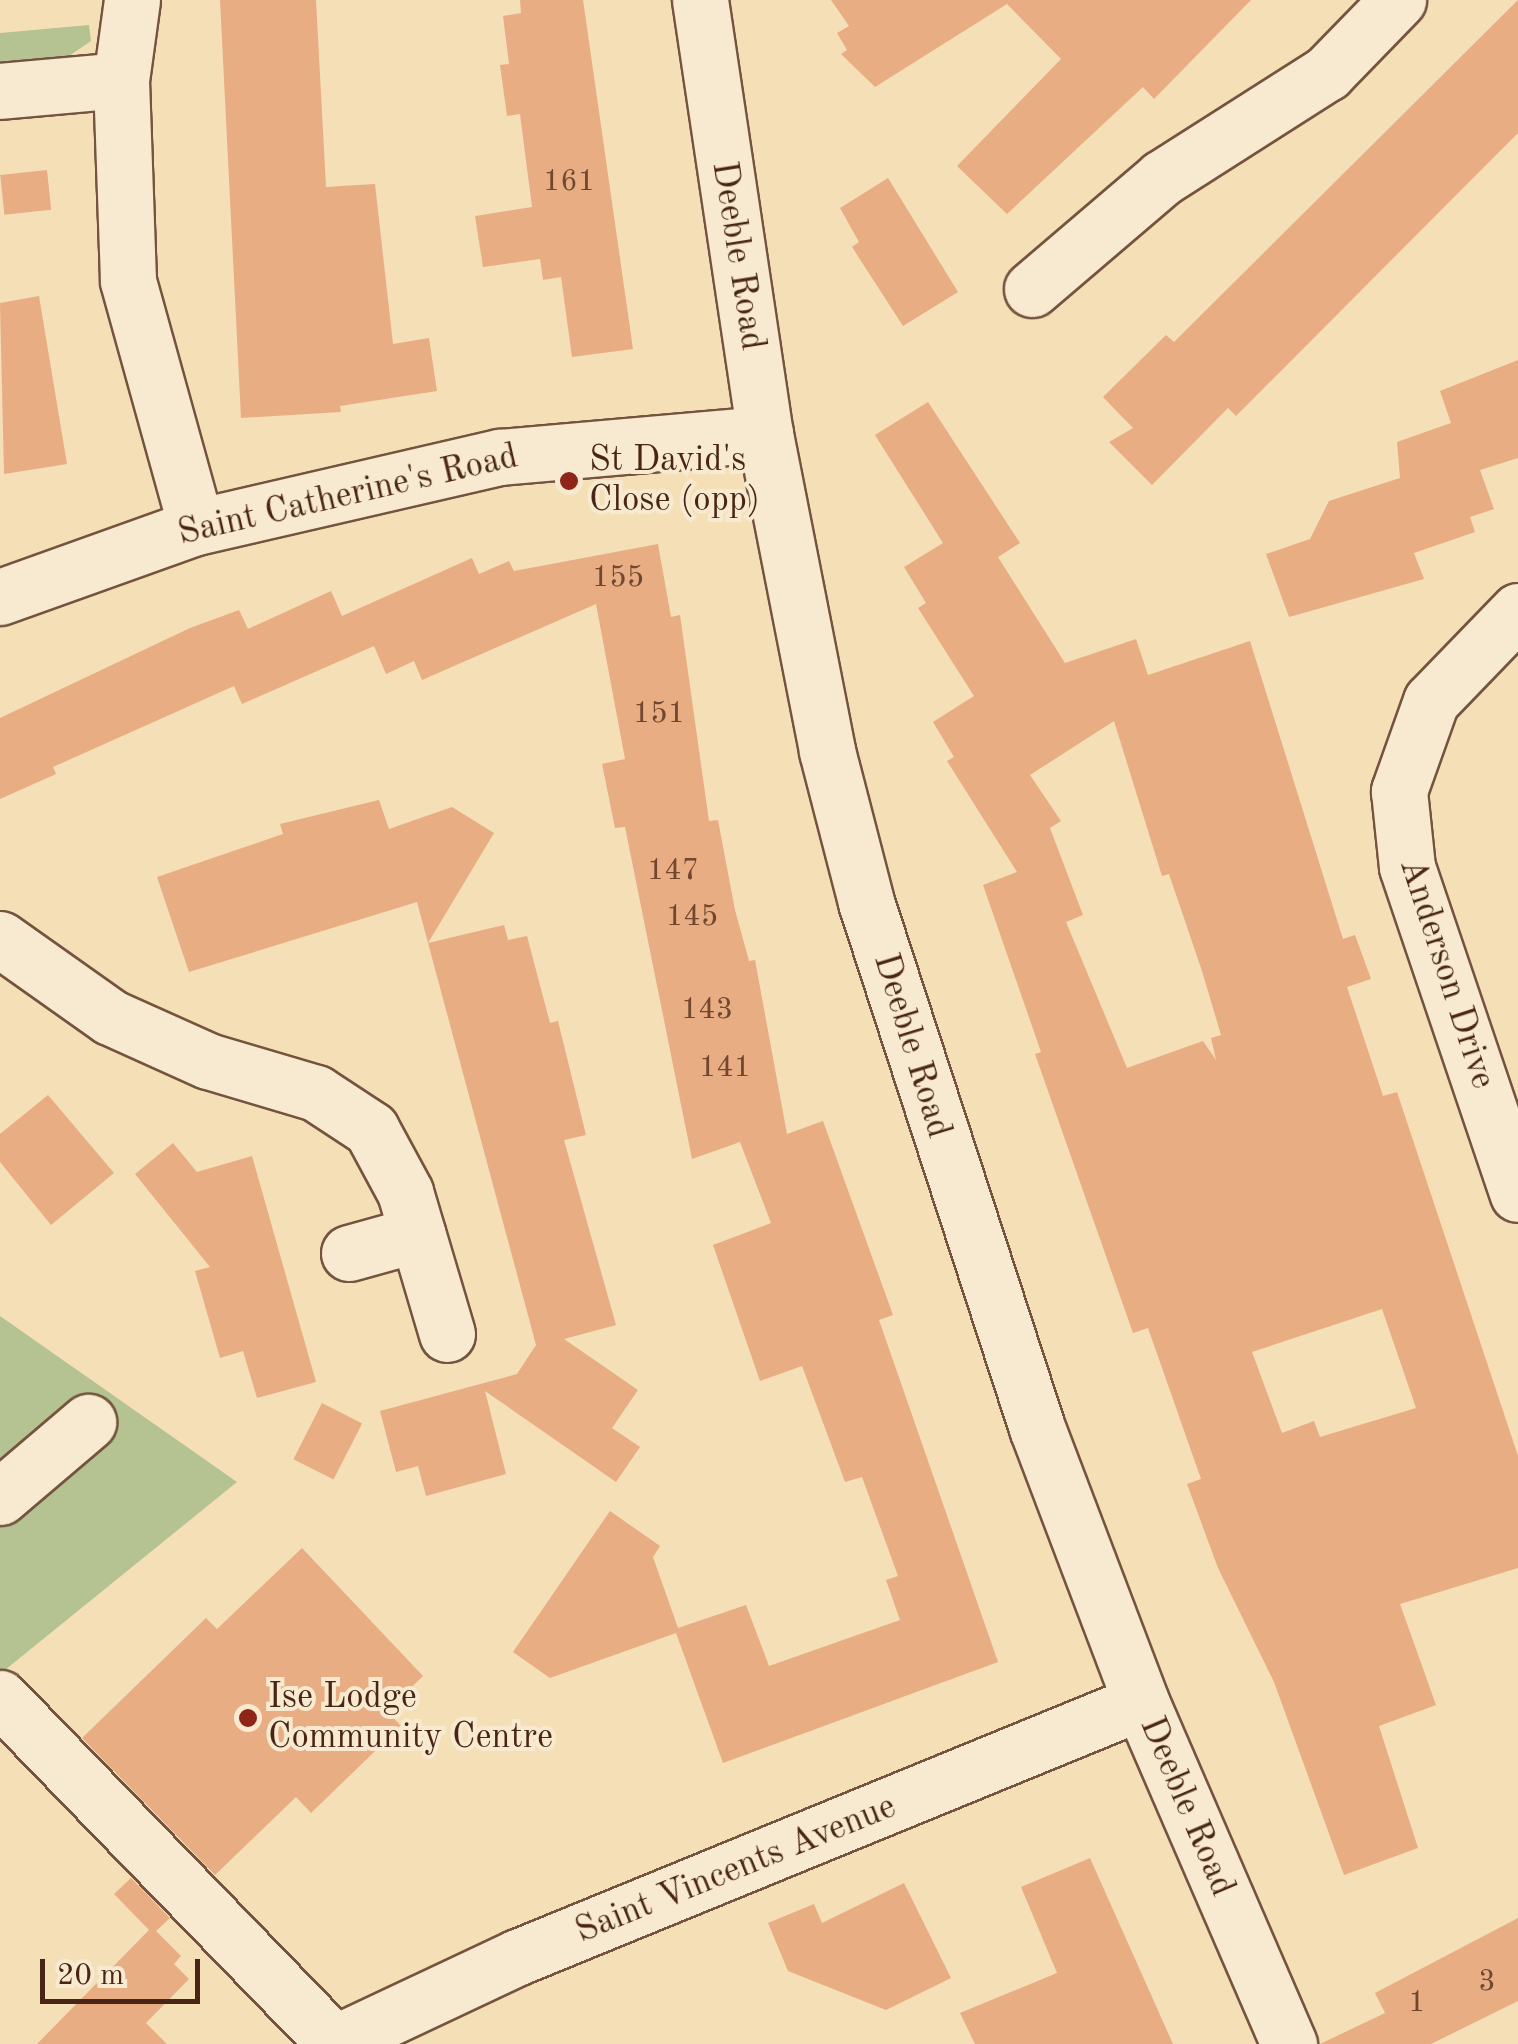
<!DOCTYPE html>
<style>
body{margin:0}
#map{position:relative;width:1518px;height:2044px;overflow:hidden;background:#f4dfb7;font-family:"Old Standard TT",serif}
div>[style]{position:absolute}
.green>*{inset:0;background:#b5c393}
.building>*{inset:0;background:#e8ad83;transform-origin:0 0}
.roads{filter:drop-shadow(2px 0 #74543e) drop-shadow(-2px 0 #74543e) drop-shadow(0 2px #74543e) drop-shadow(0 -2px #74543e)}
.minor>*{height:55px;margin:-27.5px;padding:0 27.5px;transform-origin:27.5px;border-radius:27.5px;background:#f8ead0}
.dots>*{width:28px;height:28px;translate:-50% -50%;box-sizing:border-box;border:5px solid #f8ead0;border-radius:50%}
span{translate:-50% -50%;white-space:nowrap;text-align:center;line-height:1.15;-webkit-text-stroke:8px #f8ead0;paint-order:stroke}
.number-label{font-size:30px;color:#714730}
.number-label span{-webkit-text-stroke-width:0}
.street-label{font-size:35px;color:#492515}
.poi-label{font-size:35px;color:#492515}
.left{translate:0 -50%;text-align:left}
.scale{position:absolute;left:40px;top:1959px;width:160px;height:45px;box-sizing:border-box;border:5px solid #492515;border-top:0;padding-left:12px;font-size:30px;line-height:35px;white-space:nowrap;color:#492515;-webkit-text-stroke:8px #f8ead0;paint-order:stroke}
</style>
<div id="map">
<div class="green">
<div style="clip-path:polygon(89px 25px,91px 41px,69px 56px,0 65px,0 33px)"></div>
<div style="clip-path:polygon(0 1316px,237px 1482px,0 1674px)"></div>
</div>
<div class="building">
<div style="clip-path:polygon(220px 0,316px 0,326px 187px,375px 184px,393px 344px,429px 338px,437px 391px,340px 406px,341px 412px,241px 418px)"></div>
<div style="clip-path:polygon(520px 0,583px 0,633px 349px,572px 357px,561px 277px,543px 280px,540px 259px,483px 267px,475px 216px,532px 207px,520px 114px,507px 116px,500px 65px,509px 64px,503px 16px,521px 13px)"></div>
<div style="clip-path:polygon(831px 0,1251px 0,1154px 99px,1143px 87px,1007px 214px,957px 166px,1061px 59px,1007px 4px,875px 87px,841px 54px,847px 50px,837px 33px,849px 26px)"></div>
<div style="clip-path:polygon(1518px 0,1518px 133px,1236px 416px,1228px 408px,1152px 485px,1109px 442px,1133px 428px,1103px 397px,1166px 335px,1174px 342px)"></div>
<div style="left:47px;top:170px;width:40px;height:47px;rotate:84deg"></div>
<div style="clip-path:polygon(888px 178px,958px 292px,903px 326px,852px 247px,859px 242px,840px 208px)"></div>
<div style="clip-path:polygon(39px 296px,67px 464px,4px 474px,0 303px)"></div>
<div style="clip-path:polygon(1518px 360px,1518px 458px,1480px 470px,1494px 509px,1470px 517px,1475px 532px,1414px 553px,1424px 579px,1289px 617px,1266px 554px,1310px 539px,1329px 501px,1400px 478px,1397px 442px,1451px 423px,1440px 391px)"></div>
<div style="clip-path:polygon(evenodd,928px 402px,1020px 543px,998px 557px,1065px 663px,1136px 639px,1148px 675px,1250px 641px,1343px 939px,1355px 935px,1371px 979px,1347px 987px,1383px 1096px,1397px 1092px,1518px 1456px,1518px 1568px,1400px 1604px,1436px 1705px,1379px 1726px,1418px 1848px,1344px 1875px,1274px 1682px,1218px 1568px,1187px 1484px,1201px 1479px,1148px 1328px,1133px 1333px,1035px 1054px,1041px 1052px,983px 885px,1017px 872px,947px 761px,954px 757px,933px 722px,974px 696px,918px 608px,926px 603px,904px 567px,943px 543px,875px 435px,928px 402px,1114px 721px,1162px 876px,1169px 874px,1202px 971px,1221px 1035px,1211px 1038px,1216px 1060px,1203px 1041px,1127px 1068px,1066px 922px,1083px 915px,1050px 828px,1061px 821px,1030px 775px,1114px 721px,928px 402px,1382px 1309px,1416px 1408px,1320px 1437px,1314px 1421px,1282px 1433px,1252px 1352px,1382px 1309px)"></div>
<div style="clip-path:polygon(658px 544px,671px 617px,680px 615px,709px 821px,718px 820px,735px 910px,749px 961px,755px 960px,787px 1134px,823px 1121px,893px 1315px,879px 1320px,998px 1662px,723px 1763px,676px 1633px,550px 1678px,513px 1652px,610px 1511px,660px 1546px,653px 1557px,678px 1628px,746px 1605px,769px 1666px,900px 1620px,886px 1580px,898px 1576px,862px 1477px,845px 1482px,802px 1366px,760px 1381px,713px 1245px,771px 1223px,740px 1142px,692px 1159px,625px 827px,615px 828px,602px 764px,625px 759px,596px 604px,422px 680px,414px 661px,386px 674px,374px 646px,242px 704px,234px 686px,53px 767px,56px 774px,0 799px,0 718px,190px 628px,239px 610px,248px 629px,331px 591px,342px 616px,472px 558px,479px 574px,509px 561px,514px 571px)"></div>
<div style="clip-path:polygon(379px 800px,389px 829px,452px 807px,494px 833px,428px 943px,504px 925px,508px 940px,527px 936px,550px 1023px,558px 1021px,586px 1135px,564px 1140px,616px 1325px,564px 1339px,638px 1390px,612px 1428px,640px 1447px,616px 1482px,485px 1391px,506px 1474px,426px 1496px,418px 1466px,396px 1472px,380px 1411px,517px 1374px,536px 1345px,417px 902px,189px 972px,157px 877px,283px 834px,280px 824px)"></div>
<div style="clip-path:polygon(48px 1095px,114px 1173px,51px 1225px,0 1162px,0 1134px)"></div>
<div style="clip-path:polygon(173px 1143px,197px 1172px,252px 1156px,316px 1382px,257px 1398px,243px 1351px,220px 1358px,195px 1271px,210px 1267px,135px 1174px)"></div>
<div style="left:322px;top:1403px;width:45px;height:63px;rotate:27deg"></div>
<div style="clip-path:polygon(302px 1548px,423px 1676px,387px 1711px,401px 1726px,311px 1813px,296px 1797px,215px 1875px,82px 1738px,206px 1618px,217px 1629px)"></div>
<div style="clip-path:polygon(1090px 1858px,1173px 2044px,975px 2044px,960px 2013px,1057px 1973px,1021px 1887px)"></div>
<div style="clip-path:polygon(131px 1878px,170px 1918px,156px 1931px,181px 1956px,174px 1964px,189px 1979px,146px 2023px,167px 2044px,37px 2044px,149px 1930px,114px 1894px)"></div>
<div style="clip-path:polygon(904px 1883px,951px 1978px,886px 2010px,788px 1971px,768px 1923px,814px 1904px,822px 1923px)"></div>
<div style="clip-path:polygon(1518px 1918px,1518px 2001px,1431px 2044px,1320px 2044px,1385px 2013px,1375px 1993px)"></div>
</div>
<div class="roads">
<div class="minor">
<div style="left:132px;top:0;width:81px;rotate:97.8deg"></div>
<div style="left:121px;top:80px;width:201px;rotate:88deg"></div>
<div style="left:128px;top:281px;width:255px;rotate:74.5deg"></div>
<div style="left:700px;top:0;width:439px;rotate:81.5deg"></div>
<div style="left:765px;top:434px;width:323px;rotate:78.9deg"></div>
<div style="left:827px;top:751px;width:156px;rotate:75.5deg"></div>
<div style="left:866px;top:902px;width:553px;rotate:71.99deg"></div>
<div style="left:1037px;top:1428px;width:293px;rotate:69.2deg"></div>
<div style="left:1141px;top:1702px;width:373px;rotate:66.6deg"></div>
<div style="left:0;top:91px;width:121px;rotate:-5.2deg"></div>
<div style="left:1032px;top:289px;width:171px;rotate:-40.5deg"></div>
<div style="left:1162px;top:178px;width:196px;rotate:-32.5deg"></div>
<div style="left:1327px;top:73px;width:102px;rotate:-45.8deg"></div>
<div style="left:0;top:597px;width:208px;rotate:-19.7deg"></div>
<div style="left:196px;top:527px;width:312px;rotate:-13deg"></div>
<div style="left:500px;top:457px;width:266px;rotate:-5deg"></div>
<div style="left:1518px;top:611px;width:125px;rotate:134deg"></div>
<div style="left:1431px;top:701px;width:96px;rotate:109.6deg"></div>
<div style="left:1399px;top:791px;width:76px;rotate:84deg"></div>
<div style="left:1407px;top:867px;width:345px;rotate:71.3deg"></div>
<div style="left:0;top:939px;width:135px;rotate:35.3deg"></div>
<div style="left:110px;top:1017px;width:107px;rotate:24.2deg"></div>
<div style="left:208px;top:1061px;width:113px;rotate:16.5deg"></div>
<div style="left:316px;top:1093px;width:66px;rotate:33.2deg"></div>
<div style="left:371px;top:1129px;width:72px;rotate:61.6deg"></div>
<div style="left:405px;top:1192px;width:148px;rotate:73.5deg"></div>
<div style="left:349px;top:1253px;width:71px;rotate:-15.6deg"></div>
<div style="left:0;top:1497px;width:116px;rotate:-40.4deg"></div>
<div style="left:0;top:1698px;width:480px;rotate:45.9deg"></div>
<div style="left:333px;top:2044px;width:204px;rotate:-25.2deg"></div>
<div style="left:518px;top:1957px;width:673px;rotate:-22.26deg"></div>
</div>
</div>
<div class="dots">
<div style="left:569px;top:481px;background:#8f2418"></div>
<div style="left:248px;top:1718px;background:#8f2418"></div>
</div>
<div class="number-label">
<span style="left:569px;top:182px">161</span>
<span style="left:618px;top:578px">155</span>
<span style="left:659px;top:714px">151</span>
<span style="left:673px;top:871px">147</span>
<span style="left:692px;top:917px">145</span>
<span style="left:707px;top:1010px">143</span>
<span style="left:725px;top:1068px">141</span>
<span style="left:1487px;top:1982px">3</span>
<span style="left:1417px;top:2003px">1</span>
</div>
<div class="street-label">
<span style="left:737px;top:256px;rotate:81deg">Deeble Road</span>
<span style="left:348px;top:496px;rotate:-13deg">Saint Catherine's Road</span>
<span style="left:1446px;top:974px;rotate:72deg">Anderson Drive</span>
<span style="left:911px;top:1046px;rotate:73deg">Deeble Road</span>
<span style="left:1186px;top:1807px;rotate:67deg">Deeble Road</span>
<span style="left:736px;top:1870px;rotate:-22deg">Saint Vincents Avenue</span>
</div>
<div class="poi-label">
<span class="left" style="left:589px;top:481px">St David's<br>Close (opp)</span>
<span class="left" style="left:268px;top:1718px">Ise Lodge<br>Community Centre</span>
</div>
<div class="scale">20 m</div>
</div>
